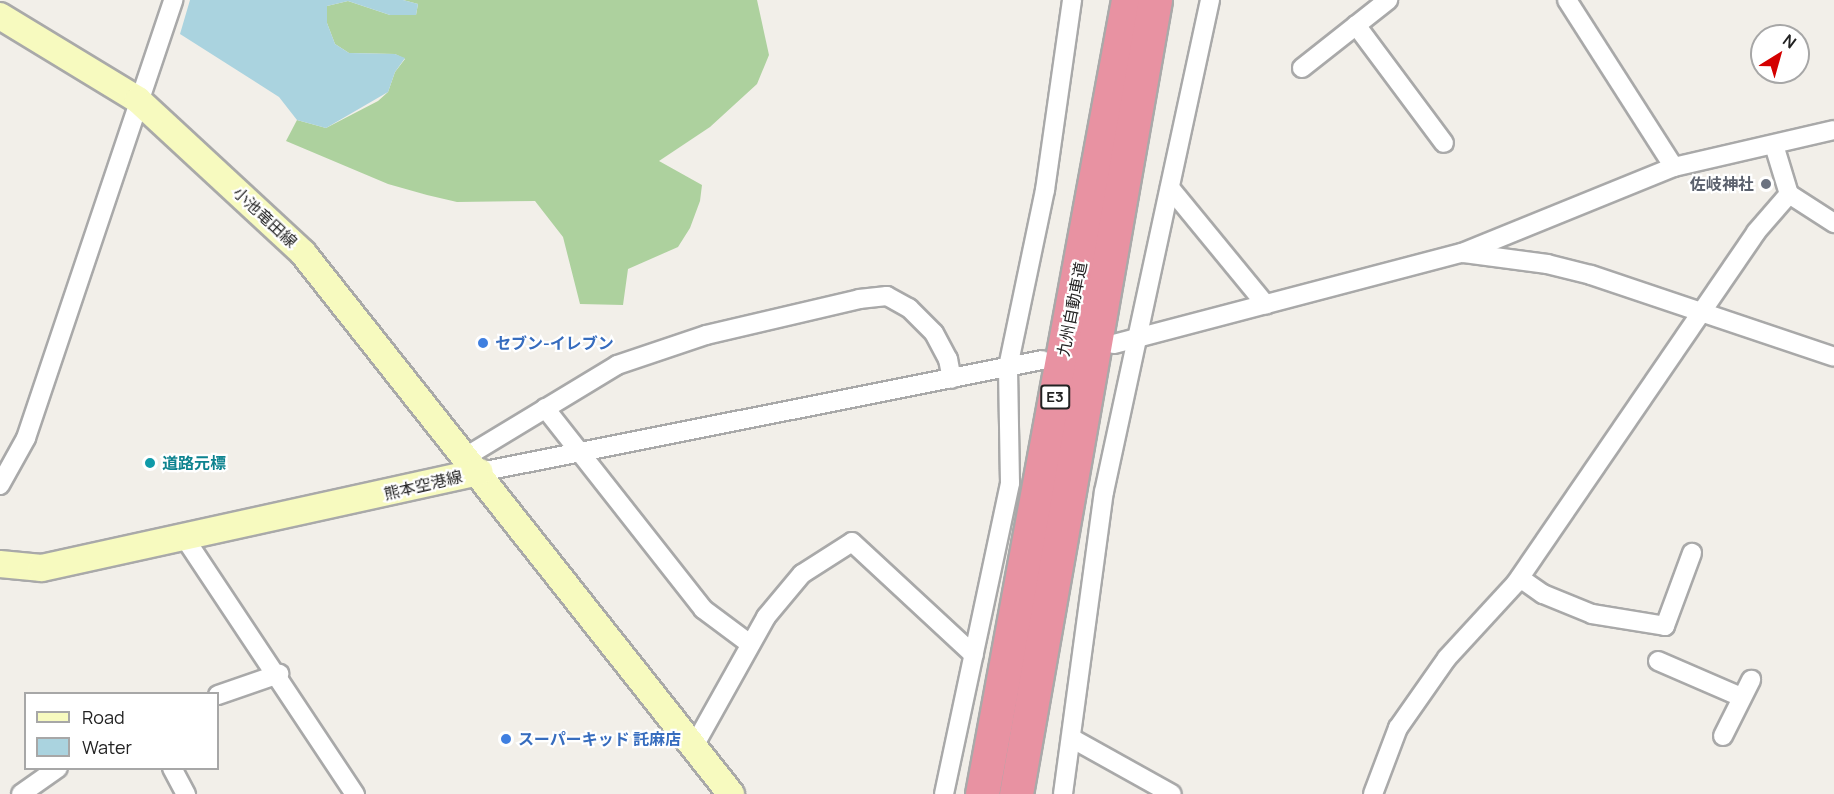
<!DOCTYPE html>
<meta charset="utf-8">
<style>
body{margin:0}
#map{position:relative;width:1834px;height:794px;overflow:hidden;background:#f2efe9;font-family:Manrope,"Noto Sans JP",sans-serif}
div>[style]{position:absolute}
.forest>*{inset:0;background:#add19e}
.water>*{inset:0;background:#aad3df}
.roads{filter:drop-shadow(2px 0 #a9a9a9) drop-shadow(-2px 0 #a9a9a9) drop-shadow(0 2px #a9a9a9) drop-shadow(0 -2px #a9a9a9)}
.street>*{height:18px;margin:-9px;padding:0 9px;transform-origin:9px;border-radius:9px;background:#fff}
.secondary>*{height:26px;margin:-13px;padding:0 13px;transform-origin:13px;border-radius:13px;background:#f7fabf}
.highway>*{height:33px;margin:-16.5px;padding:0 16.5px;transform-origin:16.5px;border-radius:16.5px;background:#e892a2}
.dots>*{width:16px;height:16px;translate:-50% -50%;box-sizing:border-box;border:3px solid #fff;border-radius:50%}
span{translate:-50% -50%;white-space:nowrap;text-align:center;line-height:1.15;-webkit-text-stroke:4.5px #fff;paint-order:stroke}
.shield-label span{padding:2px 4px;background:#fff;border:2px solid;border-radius:4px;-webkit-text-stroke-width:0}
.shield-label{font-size:15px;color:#222;font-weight:700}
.worship-label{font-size:16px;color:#5b616d;font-weight:700}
.right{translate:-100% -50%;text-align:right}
.street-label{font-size:16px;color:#222}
.shop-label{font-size:16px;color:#366cbe;font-weight:700}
.left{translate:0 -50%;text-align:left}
.culture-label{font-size:16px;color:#0d838f;font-weight:700}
.legend{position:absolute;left:24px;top:692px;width:195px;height:78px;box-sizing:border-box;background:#fff;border:2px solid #a7a7a7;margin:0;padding:8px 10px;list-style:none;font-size:18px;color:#222}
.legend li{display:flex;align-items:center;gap:12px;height:30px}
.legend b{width:30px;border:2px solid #a7a7a7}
.north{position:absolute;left:1750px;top:24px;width:60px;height:60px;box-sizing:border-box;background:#fff;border:2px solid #a7a7a7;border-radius:50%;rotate:37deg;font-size:16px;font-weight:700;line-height:24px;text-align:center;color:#222}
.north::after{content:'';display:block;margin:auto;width:21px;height:27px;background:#d40000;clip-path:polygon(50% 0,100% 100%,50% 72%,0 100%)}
</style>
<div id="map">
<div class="forest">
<div style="clip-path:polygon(403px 0,757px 0,769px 55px,757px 84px,710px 127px,659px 161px,702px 185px,700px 201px,690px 228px,678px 247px,628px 269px,623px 305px,580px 304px,563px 237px,535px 201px,457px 202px,427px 195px,388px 184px,286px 141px,297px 120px,326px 128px,378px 101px,388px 92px,395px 72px,405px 59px,395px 54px,349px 53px,335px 44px,327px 23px,327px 6px,348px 1px,390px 15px,416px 15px,418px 4px)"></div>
</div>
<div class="water">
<div style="clip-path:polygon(190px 0,403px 0,418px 4px,416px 15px,390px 15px,348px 1px,327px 6px,327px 23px,335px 44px,349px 53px,395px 54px,405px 58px,395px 72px,388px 92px,326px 128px,297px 120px,279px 97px,180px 34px)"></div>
</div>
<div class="roads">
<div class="street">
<div style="left:1567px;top:0;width:198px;rotate:57.4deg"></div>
<div style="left:1356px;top:25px;width:147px;rotate:53.3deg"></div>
<div style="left:1302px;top:68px;width:110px;rotate:-38.3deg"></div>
<div style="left:1774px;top:145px;width:51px;rotate:73deg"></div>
<div style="left:1789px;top:194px;width:54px;rotate:32.8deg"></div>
<div style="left:1170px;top:188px;width:151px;rotate:50.6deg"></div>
<div style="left:1464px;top:253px;width:84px;rotate:7.5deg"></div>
<div style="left:1547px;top:264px;width:45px;rotate:14deg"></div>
<div style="left:1591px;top:275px;width:256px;rotate:18.6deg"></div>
<div style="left:1114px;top:344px;width:360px;rotate:-14.7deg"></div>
<div style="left:1462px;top:253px;width:229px;rotate:-22.1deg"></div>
<div style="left:1674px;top:167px;width:164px;rotate:-13deg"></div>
<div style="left:545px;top:408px;width:256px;rotate:51.8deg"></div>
<div style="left:703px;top:609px;width:59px;rotate:36.7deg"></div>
<div style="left:467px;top:456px;width:175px;rotate:-31.2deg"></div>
<div style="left:617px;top:365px;width:94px;rotate:-18.6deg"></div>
<div style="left:706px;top:335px;width:157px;rotate:-13.2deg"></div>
<div style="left:859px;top:299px;width:28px;rotate:-6deg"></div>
<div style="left:887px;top:296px;width:25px;rotate:29deg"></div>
<div style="left:909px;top:308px;width:35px;rotate:45deg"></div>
<div style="left:934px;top:333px;width:30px;rotate:62deg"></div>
<div style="left:948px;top:359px;width:20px;rotate:79deg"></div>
<div style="left:480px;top:472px;width:573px;rotate:-11.27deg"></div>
<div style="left:0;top:485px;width:54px;rotate:-61deg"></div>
<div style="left:26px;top:438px;width:462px;rotate:-71.4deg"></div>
<div style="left:184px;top:537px;width:309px;rotate:56.4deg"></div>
<div style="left:1520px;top:578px;width:28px;rotate:35deg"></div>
<div style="left:1543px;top:594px;width:53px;rotate:22.2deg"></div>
<div style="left:1592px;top:614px;width:74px;rotate:9.3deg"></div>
<div style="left:1665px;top:626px;width:78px;rotate:-69.7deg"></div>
<div style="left:1658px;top:661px;width:90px;rotate:23.4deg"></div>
<div style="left:218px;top:695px;width:65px;rotate:-19deg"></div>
<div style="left:1723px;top:736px;width:63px;rotate:-63.4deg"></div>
<div style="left:1073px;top:739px;width:113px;rotate:29.1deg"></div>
<div style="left:694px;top:746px;width:148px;rotate:-60.8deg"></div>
<div style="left:766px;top:617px;width:56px;rotate:-50.1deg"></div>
<div style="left:802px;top:574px;width:59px;rotate:-32.6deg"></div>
<div style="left:852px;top:542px;width:166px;rotate:42.8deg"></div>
<div style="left:172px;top:768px;width:30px;rotate:62deg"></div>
<div style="left:21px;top:794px;width:45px;rotate:-35.1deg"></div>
<div style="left:944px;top:794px;width:318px;rotate:-78deg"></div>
<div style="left:1010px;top:483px;width:116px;rotate:-91deg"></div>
<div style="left:1008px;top:367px;width:181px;rotate:-78.2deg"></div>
<div style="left:1045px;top:190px;width:192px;rotate:-81.9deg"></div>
<div style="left:1063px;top:794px;width:305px;rotate:-82.3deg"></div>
<div style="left:1104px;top:492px;width:503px;rotate:-77.84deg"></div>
<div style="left:1373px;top:794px;width:71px;rotate:-69.3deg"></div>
<div style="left:1398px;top:728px;width:85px;rotate:-55deg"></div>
<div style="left:1447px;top:658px;width:102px;rotate:-47.4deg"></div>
<div style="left:1516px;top:583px;width:425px;rotate:-55.6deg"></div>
<div style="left:1756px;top:232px;width:50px;rotate:-49deg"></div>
</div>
<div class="secondary">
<div style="left:0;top:16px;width:162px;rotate:31.3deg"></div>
<div style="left:138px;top:100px;width:225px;rotate:42.8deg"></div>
<div style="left:303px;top:253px;width:690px;rotate:51.65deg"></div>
<div style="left:0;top:564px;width:42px;rotate:5.4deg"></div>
<div style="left:42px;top:568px;width:448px;rotate:-12.4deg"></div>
</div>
<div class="highway">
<div style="left:982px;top:794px;width:807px;rotate:-79.58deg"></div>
<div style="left:1016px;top:794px;width:806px;rotate:-80.07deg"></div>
</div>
</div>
<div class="dots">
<div style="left:1766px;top:184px;background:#6b7280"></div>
<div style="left:483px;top:343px;background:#3f7fe0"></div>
<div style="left:150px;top:463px;background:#0f9aa8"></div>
<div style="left:506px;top:739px;background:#3f7fe0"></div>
</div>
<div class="shield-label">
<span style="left:1055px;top:397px">E3</span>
</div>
<div class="worship-label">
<span class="right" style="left:1754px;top:184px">佐岐神社</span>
</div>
<div class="street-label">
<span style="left:265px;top:217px;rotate:43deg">小池竜田線</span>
<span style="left:1072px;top:309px;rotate:-79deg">九州自動車道</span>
<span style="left:423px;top:485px;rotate:-13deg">熊本空港線</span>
</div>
<div class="shop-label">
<span class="left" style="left:495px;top:343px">セブン-イレブン</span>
<span class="left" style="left:518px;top:739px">スーパーキッド 託麻店</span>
</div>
<div class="culture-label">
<span class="left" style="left:162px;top:463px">道路元標</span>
</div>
<ul class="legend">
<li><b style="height:8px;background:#f7fabf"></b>Road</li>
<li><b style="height:16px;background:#aad3df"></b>Water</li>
</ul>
<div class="north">N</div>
</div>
